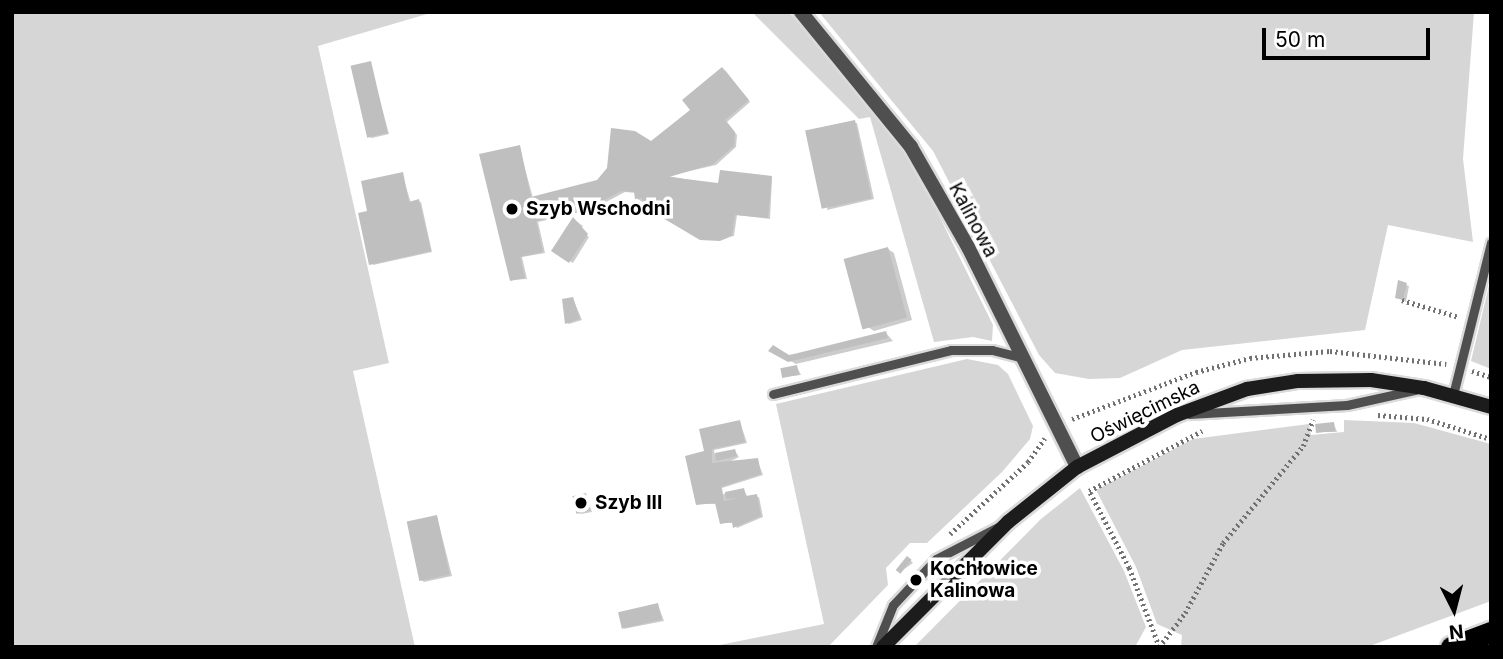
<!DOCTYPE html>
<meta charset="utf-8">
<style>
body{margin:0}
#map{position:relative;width:1503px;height:659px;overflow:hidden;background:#fff;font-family:Inter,sans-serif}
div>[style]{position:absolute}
.green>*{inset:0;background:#d6d6d6}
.shadow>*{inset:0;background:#0003}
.building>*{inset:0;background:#bfbfbf;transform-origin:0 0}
.path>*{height:4.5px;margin-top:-2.25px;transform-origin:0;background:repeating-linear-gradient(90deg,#717171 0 2px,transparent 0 5.5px)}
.roads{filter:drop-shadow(2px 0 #dbdbdb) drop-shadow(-2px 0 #dbdbdb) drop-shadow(0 2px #dbdbdb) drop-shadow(0 -2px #dbdbdb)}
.lane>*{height:9px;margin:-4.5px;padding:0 4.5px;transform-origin:4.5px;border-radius:4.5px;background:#4f4f4f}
.street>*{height:14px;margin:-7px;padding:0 7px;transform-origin:7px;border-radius:7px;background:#4f4f4f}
.secondary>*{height:14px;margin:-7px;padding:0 7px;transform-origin:7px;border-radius:7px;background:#1c1c1c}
.highway>*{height:21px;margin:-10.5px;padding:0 10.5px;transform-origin:10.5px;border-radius:10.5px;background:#000}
.dots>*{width:19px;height:19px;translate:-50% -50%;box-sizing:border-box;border:4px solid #fff;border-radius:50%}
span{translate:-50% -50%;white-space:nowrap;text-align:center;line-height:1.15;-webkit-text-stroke:7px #fff;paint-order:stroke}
.poi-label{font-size:19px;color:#000;font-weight:700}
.left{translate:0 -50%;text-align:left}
.street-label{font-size:19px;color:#000}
.frame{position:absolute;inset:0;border:14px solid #000;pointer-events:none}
.north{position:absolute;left:1419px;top:575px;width:70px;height:70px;-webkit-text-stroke:5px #fff;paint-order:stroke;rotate:174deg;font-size:19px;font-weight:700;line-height:28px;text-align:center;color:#000}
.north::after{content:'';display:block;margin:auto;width:24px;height:32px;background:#000;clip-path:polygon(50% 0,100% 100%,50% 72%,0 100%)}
.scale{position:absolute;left:1262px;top:28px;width:168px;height:32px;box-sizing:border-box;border:4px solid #000;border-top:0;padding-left:9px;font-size:21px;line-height:24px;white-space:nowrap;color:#000;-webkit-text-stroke:5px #fff;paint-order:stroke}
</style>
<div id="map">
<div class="green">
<div style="clip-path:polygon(12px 12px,434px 12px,318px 46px,389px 363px,353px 371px,415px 647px,12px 647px)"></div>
<div style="clip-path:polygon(752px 12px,789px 12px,910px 157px,993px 325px,992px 341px,973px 337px,934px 342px,870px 117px,859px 119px)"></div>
<div style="clip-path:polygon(819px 12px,1474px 12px,1463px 159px,1473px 242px,1388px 225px,1365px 330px,1182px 350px,1120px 378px,1089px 379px,1055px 373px,1039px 355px,933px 151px)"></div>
<div style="clip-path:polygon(1491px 277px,1491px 369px,1471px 361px)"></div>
<div style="clip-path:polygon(967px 359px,998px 365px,1008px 374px,1033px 426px,1030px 439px,1002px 472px,927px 543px,910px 543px,886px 568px,888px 585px,828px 647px,710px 647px,824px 624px,776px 404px)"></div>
<div style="clip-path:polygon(1344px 420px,1414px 423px,1491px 444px,1491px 601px,1367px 647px,1181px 647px,1182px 635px,1157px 624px,1136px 567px,1096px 490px,1193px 439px,1309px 424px,1311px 435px,1344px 432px)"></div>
<div style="clip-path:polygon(1080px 488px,1124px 571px,1146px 627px,1135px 647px,914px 647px,1041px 519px)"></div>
</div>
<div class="shadow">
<div style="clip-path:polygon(370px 63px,389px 134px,372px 138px,369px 137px)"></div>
<div style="clip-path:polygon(725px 70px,750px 102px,727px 122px,737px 135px,736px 147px,716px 165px,668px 176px,719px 185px,772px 178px,770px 219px,737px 215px,734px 236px,704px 240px,636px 198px,636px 193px,625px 192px,593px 209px,538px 222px,545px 253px,522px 257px,527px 279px,511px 280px,519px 147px,533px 198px,598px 182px,692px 110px)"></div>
<div style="clip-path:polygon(840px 123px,857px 123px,874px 199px,827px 210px)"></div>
<div style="clip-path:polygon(402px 174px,411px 203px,421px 202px,432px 252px,373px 265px,369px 212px)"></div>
<div style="clip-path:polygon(576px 221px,583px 226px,580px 231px,589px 237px,573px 263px,554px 251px)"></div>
<div style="clip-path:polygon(888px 249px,894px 253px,912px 320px,874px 331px,868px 327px,853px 287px)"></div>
<div style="clip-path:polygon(1400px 283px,1409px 286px,1406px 302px,1397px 297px)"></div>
<div style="clip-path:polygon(573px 299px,582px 320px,569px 324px,567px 323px)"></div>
<div style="clip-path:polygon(886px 333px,893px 341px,796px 364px,771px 350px,789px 356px)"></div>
<div style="clip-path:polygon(797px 367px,801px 375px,783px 377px)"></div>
<div style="clip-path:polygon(740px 422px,747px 443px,714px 450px,715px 455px,735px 451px,739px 457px,731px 461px,757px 459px,763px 475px,722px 488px,723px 494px,744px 490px,748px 498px,759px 497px,763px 517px,737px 528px,734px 523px,721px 523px,717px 504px,697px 504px,706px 452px)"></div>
<div style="clip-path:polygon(1334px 424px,1337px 432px,1317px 432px)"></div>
<div style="clip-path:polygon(586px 495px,592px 512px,581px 514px,578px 513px)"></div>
<div style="clip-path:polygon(437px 517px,452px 576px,424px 582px,421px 580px)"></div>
<div style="clip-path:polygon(910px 560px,913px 563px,900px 572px)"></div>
<div style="clip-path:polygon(658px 605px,664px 621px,623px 629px)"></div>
</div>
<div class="building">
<div style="left:371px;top:61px;width:74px;height:21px;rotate:77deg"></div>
<div style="clip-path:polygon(722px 67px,749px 100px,725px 120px,735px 132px,734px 146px,713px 164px,669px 177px,718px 183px,720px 170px,772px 176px,768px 218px,735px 215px,732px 236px,720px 241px,700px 240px,651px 211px,641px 198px,635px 199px,634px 192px,621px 191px,590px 208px,536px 221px,543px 252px,520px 257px,525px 278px,510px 281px,479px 154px,520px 145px,531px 197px,597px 180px,607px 168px,611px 128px,635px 131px,651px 141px,690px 110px,682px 100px)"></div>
<div style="left:855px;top:120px;width:80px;height:51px;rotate:78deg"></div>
<div style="clip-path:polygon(403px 172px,409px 202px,419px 199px,431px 251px,369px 265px,358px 213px,367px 211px,361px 181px)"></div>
<div style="clip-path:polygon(573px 217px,588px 234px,569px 263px,551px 251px)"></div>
<div style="left:888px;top:247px;width:73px;height:46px;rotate:75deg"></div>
<div style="clip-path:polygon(1398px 280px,1407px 283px,1403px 300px,1395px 298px)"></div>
<div style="clip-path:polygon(573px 297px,580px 319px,565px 324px,562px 299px)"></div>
<div style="clip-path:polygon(886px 331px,888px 338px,788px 362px,768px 351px,773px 345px,789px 355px,798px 353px)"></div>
<div style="left:797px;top:365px;width:10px;height:17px;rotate:79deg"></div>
<div style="clip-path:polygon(740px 420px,745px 442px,712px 449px,712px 463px,758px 458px,761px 474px,721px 487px,724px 501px,738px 498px,726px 499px,725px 492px,744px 488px,746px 496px,757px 494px,761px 516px,733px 528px,732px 522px,720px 524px,715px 503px,696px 505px,685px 456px,704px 451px,699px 429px)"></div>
<div style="left:1334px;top:422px;width:9px;height:19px;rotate:84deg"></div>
<div style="clip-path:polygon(735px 449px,737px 456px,716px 461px,715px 453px)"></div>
<div style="left:586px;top:493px;width:18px;height:14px;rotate:77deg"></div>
<div style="left:437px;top:515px;width:61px;height:31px;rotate:78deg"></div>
<div style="left:907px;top:556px;width:6px;height:18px;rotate:39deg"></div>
<div style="left:658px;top:603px;width:17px;height:41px;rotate:77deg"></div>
</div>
<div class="path">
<div style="left:1402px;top:300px;width:59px;rotate:16.6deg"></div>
<div style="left:1472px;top:371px;width:20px;rotate:18deg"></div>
<div style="left:1378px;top:415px;width:49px;rotate:4.7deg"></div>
<div style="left:1427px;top:419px;width:67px;rotate:17.4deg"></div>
<div style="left:1072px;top:419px;width:133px;rotate:-20.8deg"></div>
<div style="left:1196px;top:372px;width:56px;rotate:-14.5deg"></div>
<div style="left:1250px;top:358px;width:80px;rotate:-5deg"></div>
<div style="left:1330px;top:351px;width:117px;rotate:6.4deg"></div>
<div style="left:950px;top:534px;width:106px;rotate:-42.7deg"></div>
<div style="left:1028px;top:462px;width:29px;rotate:-55deg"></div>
<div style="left:1159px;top:647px;width:85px;rotate:-110.8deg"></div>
<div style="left:1129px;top:568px;width:87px;rotate:-117.5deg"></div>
<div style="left:1089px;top:491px;width:128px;rotate:-28deg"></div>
<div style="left:1159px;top:647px;width:43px;rotate:-52.6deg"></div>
<div style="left:1185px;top:613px;width:80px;rotate:-61.5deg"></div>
<div style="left:1223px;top:543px;width:126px;rotate:-50.5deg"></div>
<div style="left:1303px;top:446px;width:28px;rotate:-69deg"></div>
</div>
<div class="roads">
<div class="lane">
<div style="left:773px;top:394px;width:183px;rotate:-13.9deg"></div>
<div style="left:951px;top:350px;width:41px"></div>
<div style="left:992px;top:350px;width:29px;rotate:14deg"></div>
<div style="left:1453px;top:395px;width:157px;rotate:-76deg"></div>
<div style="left:1189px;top:414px;width:158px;rotate:-3.3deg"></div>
<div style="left:1347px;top:405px;width:70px;rotate:-12.4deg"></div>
<div style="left:876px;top:647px;width:45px;rotate:-68deg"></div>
<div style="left:893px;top:605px;width:63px;rotate:-46.9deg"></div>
<div style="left:936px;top:559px;width:72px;rotate:-27.3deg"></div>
</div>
<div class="street">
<div style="left:801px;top:12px;width:174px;rotate:50.8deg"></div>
<div style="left:911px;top:147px;width:115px;rotate:60.3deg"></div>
<div style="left:968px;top:247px;width:246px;rotate:63.6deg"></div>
</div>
<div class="secondary">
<div style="left:883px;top:647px;width:177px;rotate:-45deg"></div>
<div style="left:1008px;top:522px;width:88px;rotate:-38.6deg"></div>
<div style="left:1077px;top:467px;width:113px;rotate:-27.5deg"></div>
<div style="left:1177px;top:415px;width:75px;rotate:-20.4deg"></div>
<div style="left:1247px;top:389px;width:52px;rotate:-8.9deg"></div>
<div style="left:1298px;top:381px;width:73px;rotate:-0.8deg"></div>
<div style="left:1371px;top:380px;width:54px;rotate:8.6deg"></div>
<div style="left:1424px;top:388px;width:70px;rotate:15.8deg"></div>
</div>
<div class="highway">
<div style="left:1451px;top:647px;width:43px;rotate:-20.6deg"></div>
</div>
</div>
<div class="dots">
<div style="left:512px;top:209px;background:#000"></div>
<div style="left:581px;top:503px;background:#000"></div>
<div style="left:916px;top:580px;background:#000"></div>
</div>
<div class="poi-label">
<span class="left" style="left:526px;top:209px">Szyb Wschodni</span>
<span class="left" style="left:595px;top:503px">Szyb III</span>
<span class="left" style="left:930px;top:580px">Kochłowice<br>Kalinowa</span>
</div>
<div class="street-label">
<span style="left:973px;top:220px;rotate:62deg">Kalinowa</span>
<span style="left:1145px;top:412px;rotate:-26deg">Oświęcimska</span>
</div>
<div class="frame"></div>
<div class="north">N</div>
<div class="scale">50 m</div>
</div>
